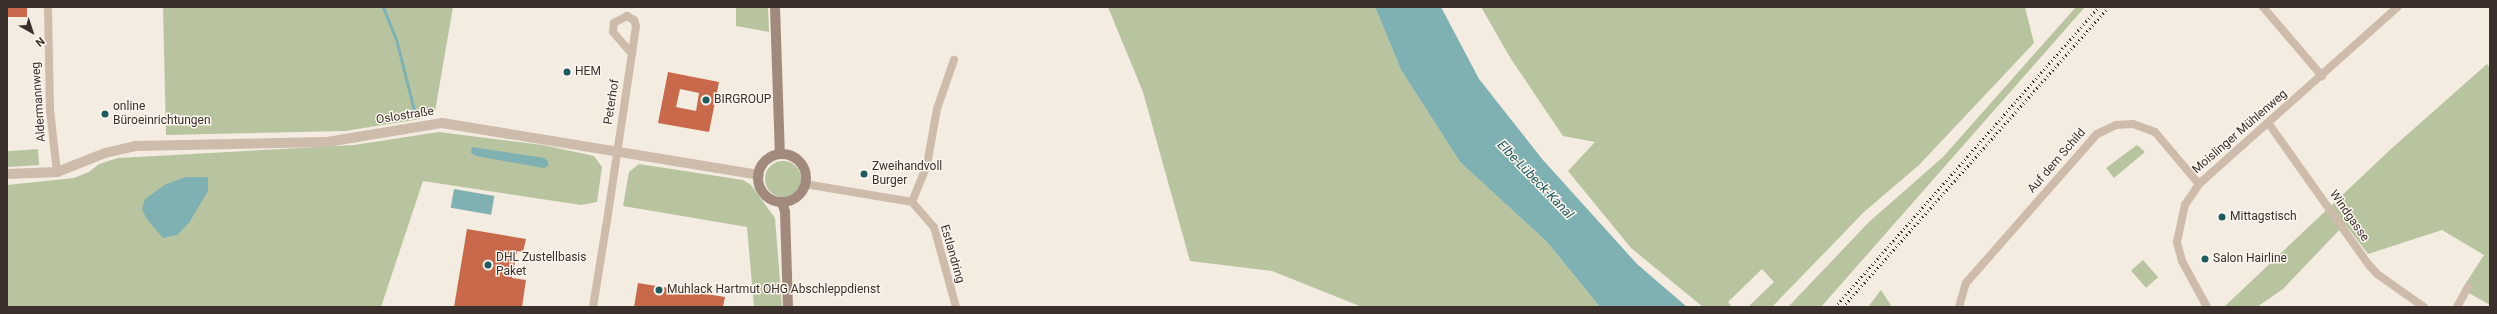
<!DOCTYPE html>
<meta charset="utf-8">
<style>
body{margin:0}
#map{position:relative;width:2497px;height:314px;overflow:hidden;background:#f4ebe1;font-family:Roboto,sans-serif}
div>[style]{position:absolute}
.green>*{inset:0;background:#b8c4a0;transform-origin:0 0}
.round{border-radius:50%}
.water>*{inset:0;background:#7fb0b2;transform-origin:0 0}
.stream>*{height:3px;margin:-1.5px;padding:0 1.5px;transform-origin:1.5px;border-radius:1.5px;background:#7fb0b2}
.building>*{inset:0;background:#c8694b;transform-origin:0 0}
.minor>*{height:8px;margin:-4px;padding:0 4px;transform-origin:4px;border-radius:4px;background:#cdbbac}
.tertiary>*{height:10px;margin:-5px;padding:0 5px;transform-origin:5px;border-radius:5px;background:#cdbbac}
.secondary>*{height:10px;margin:-5px;padding:0 5px;transform-origin:5px;border-radius:5px;background:#a18a7d}
.secondary>.ring{margin:-5px;padding:0;box-sizing:content-box;background:none;border:10px solid #a18a7d;border-radius:50%}
.rail>*{height:3px;margin-top:-1.5px;transform-origin:0;background:repeating-linear-gradient(90deg,#3b302b 0 1px,transparent 0 4px)}
.dots>*{width:11px;height:11px;translate:-50% -50%;box-sizing:border-box;border:2px solid #fbf5ee;border-radius:50%}
span{translate:-50% -50%;white-space:nowrap;text-align:center;line-height:1.15;-webkit-text-stroke:3px #fbf5ee;paint-order:stroke}
.poi-label{font-size:12px;color:#3b302b}
.left{translate:0 -50%;text-align:left}
.street-label{font-size:12px;color:#3b302b}
.water-label{font-size:13px;color:#1f5a5e;font-style:italic}
.frame{position:absolute;inset:0;border:8px solid #3b302b;pointer-events:none}
.north{position:absolute;left:12px;top:12px;width:40px;height:40px;-webkit-text-stroke:3px #fbf5ee;paint-order:stroke;rotate:141deg;font-size:11px;font-weight:700;line-height:16px;text-align:center;color:#3b302b}
.north::after{content:'';display:block;margin:auto;width:14px;height:18px;background:#3b302b;clip-path:polygon(50% 0,100% 100%,50% 72%,0 100%)}
</style>
<div id="map">
<div class="green">
<div style="clip-path:polygon(163px 7px,453px 7px,435px 111px,420px 119px,345px 131px,166px 135px)"></div>
<div style="clip-path:polygon(736px 7px,768px 7px,769px 32px,736px 26px)"></div>
<div style="clip-path:polygon(1108px 7px,1375px 7px,1401px 70px,1460px 162px,1547px 242px,1600px 307px,1362px 307px,1272px 271px,1190px 261px,1143px 92px)"></div>
<div style="clip-path:polygon(1481px 7px,2025px 7px,2034px 43px,1919px 165px,1864px 212px,1772px 307px,1748px 307px,1774px 282px,1762px 269px,1728px 302px,1732px 307px,1703px 307px,1631px 248px,1568px 171px,1595px 142px,1563px 136px,1511px 59px)"></div>
<div style="clip-path:polygon(2076px 7px,2085px 7px,1821px 307px,1788px 307px,1869px 222px,1943px 157px)"></div>
<div style="clip-path:polygon(2487px 64px,2490px 68px,2490px 305px,2462px 289px,2484px 255px,2442px 230px,2368px 254px,2345px 224px,2283px 289px,2257px 307px,2224px 307px,2391px 149px)"></div>
<div style="clip-path:polygon(439px 132px,543px 145px,594px 156px,602px 167px,597px 202px,581px 205px,423px 181px,381px 307px,7px 307px,7px 185px,74px 178px,89px 172px,99px 164px,118px 158px,354px 145px)"></div>
<div style="clip-path:polygon(2137px 145px,2145px 152px,2114px 178px,2106px 168px)"></div>
<div style="left:38px;top:149px;width:16px;height:31px;rotate:86deg"></div>
<div class="round" style="left:765px;top:161px;width:36px;height:36px"></div>
<div style="clip-path:polygon(639px 164px,743px 180px,751px 185px,775px 218px,782px 307px,754px 307px,747px 227px,623px 206px,629px 172px)"></div>
<div style="left:2143px;top:260px;width:23px;height:16px;rotate:49deg"></div>
<div style="clip-path:polygon(1881px 290px,1892px 307px,1868px 307px)"></div>
</div>
<div class="water">
<div style="clip-path:polygon(1375px 7px,1441px 7px,1479px 79px,1543px 160px,1637px 264px,1687px 307px,1600px 307px,1547px 242px,1460px 162px,1401px 70px)"></div>
<div style="clip-path:polygon(472px 147px,544px 158px,548px 161px,548px 166px,544px 168px,476px 156px,471px 153px)"></div>
<div style="clip-path:polygon(186px 177px,208px 177px,208px 191px,189px 223px,177px 235px,163px 238px,146px 218px,142px 209px,145px 199px,166px 184px)"></div>
<div style="left:454px;top:189px;width:41px;height:19px;rotate:10deg"></div>
</div>
<div class="stream">
<div style="left:383px;top:7px;width:35px;rotate:68deg"></div>
<div style="left:396px;top:39px;width:77px;rotate:75.8deg"></div>
</div>
<div class="building">
<div style="left:7px;top:7px;width:20px;height:10px"></div>
<div style="clip-path:polygon(evenodd,668px 72px,719px 82px,709px 132px,658px 123px,668px 72px,680px 89px,699px 93px,696px 111px,676px 107px,680px 89px)"></div>
<div style="clip-path:polygon(467px 229px,526px 239px,523px 252px,517px 251px,512px 278px,526px 280px,522px 307px,454px 307px)"></div>
<div style="clip-path:polygon(638px 283px,725px 297px,723px 307px,634px 307px)"></div>
</div>
<div class="minor">
<div style="left:48px;top:7px;width:103px;rotate:88.9deg"></div>
<div style="left:50px;top:110px;width:62px;rotate:83.6deg"></div>
<div style="left:2263px;top:7px;width:91px;rotate:49.5deg"></div>
<div style="left:2269px;top:124px;width:173px;rotate:54.7deg"></div>
<div style="left:2369px;top:265px;width:12px;rotate:48deg"></div>
<div style="left:2377px;top:274px;width:57px;rotate:35.1deg"></div>
<div style="left:805px;top:184px;width:109px;rotate:9.5deg"></div>
<div style="left:912px;top:202px;width:33px;rotate:49deg"></div>
<div style="left:934px;top:227px;width:83px;rotate:74.6deg"></div>
<div style="left:912px;top:202px;width:40px;rotate:-68deg"></div>
<div style="left:927px;top:165px;width:57px;rotate:-79.9deg"></div>
<div style="left:937px;top:109px;width:52px;rotate:-70.9deg"></div>
<div style="left:593px;top:307px;width:94px;rotate:-80.8deg"></div>
<div style="left:608px;top:214px;width:162px;rotate:-81.5deg"></div>
<div style="left:632px;top:54px;width:28px;rotate:-82deg"></div>
<div style="left:636px;top:26px;width:6px;rotate:-108deg"></div>
<div style="left:634px;top:20px;width:8px;rotate:-150deg"></div>
<div style="left:627px;top:16px;width:15px;rotate:152deg"></div>
<div style="left:614px;top:23px;width:9px;rotate:96deg"></div>
<div style="left:613px;top:32px;width:29px;rotate:49deg"></div>
<div style="left:1959px;top:307px;width:25px;rotate:-74deg"></div>
<div style="left:1966px;top:283px;width:198px;rotate:-48.7deg"></div>
<div style="left:2097px;top:134px;width:21px;rotate:-25deg"></div>
<div style="left:2116px;top:125px;width:17px;rotate:-3deg"></div>
<div style="left:2133px;top:124px;width:23px;rotate:20deg"></div>
<div style="left:2155px;top:132px;width:68px;rotate:49.8deg"></div>
<div style="left:2207px;top:307px;width:52px;rotate:-118.5deg"></div>
<div style="left:2182px;top:261px;width:20px;rotate:-105deg"></div>
<div style="left:2177px;top:242px;width:38px;rotate:-78deg"></div>
<div style="left:2185px;top:205px;width:25px;rotate:-56deg"></div>
<div style="left:2199px;top:184px;width:266px;rotate:-41.7deg"></div>
<div style="left:2457px;top:307px;width:23px;rotate:-61deg"></div>
</div>
<div class="tertiary">
<div style="left:7px;top:174px;width:50px;rotate:-2.3deg"></div>
<div style="left:57px;top:172px;width:52px;rotate:-21.6deg"></div>
<div style="left:105px;top:153px;width:31px;rotate:-13deg"></div>
<div style="left:135px;top:146px;width:192px;rotate:-1.2deg"></div>
<div style="left:327px;top:142px;width:117px;rotate:-9.4deg"></div>
<div style="left:442px;top:123px;width:321px;rotate:9.3deg"></div>
</div>
<div class="secondary">
<div style="left:775px;top:7px;width:147px;rotate:88.1deg"></div>
<div class="ring" style="left:758px;top:154px;width:38px;height:38px"></div>
<div style="left:782px;top:202px;width:10px;rotate:73deg"></div>
<div style="left:785px;top:212px;width:95px;rotate:88.2deg"></div>
</div>
<div class="rail">
<div style="left:1835px;top:307px;width:400px;rotate:-48.7deg"></div>
<div style="left:1843px;top:307px;width:400px;rotate:-48.5deg"></div>
</div>
<div class="dots">
<div style="left:567px;top:72px;background:#1f5a5e"></div>
<div style="left:706px;top:100px;background:#1f5a5e"></div>
<div style="left:105px;top:114px;background:#1f5a5e"></div>
<div style="left:864px;top:174px;background:#1f5a5e"></div>
<div style="left:2222px;top:217px;background:#1f5a5e"></div>
<div style="left:2205px;top:259px;background:#1f5a5e"></div>
<div style="left:488px;top:265px;background:#1f5a5e"></div>
<div style="left:659px;top:290px;background:#1f5a5e"></div>
</div>
<div class="poi-label">
<span class="left" style="left:575px;top:72px">HEM</span>
<span class="left" style="left:714px;top:100px">BIRGROUP</span>
<span class="left" style="left:113px;top:114px">online<br>Büroeinrichtungen</span>
<span class="left" style="left:872px;top:174px">Zweihandvoll<br>Burger</span>
<span class="left" style="left:2230px;top:217px">Mittagstisch</span>
<span class="left" style="left:496px;top:265px">DHL Zustellbasis<br>Paket</span>
<span class="left" style="left:2213px;top:259px">Salon Hairline</span>
<span class="left" style="left:667px;top:290px">Muhlack Hartmut OHG Abschleppdienst</span>
</div>
<div class="street-label">
<span style="left:39px;top:102px;rotate:-94deg">Aldermannweg</span>
<span style="left:612px;top:102px;rotate:-81deg">Peterhof</span>
<span style="left:405px;top:116px;rotate:-9deg">Oslostraße</span>
<span style="left:2240px;top:132px;rotate:-41deg">Moislinger Mühlenweg</span>
<span style="left:2057px;top:161px;rotate:-49deg">Auf dem Schild</span>
<span style="left:2349px;top:216px;rotate:55deg">Windgasse</span>
<span style="left:952px;top:254px;rotate:74deg">Estlandring</span>
</div>
<div class="water-label">
<span style="left:1535px;top:180px;rotate:46deg">Elbe-Lübeck-Kanal</span>
</div>
<div class="frame"></div>
<div class="north">N</div>
</div>
